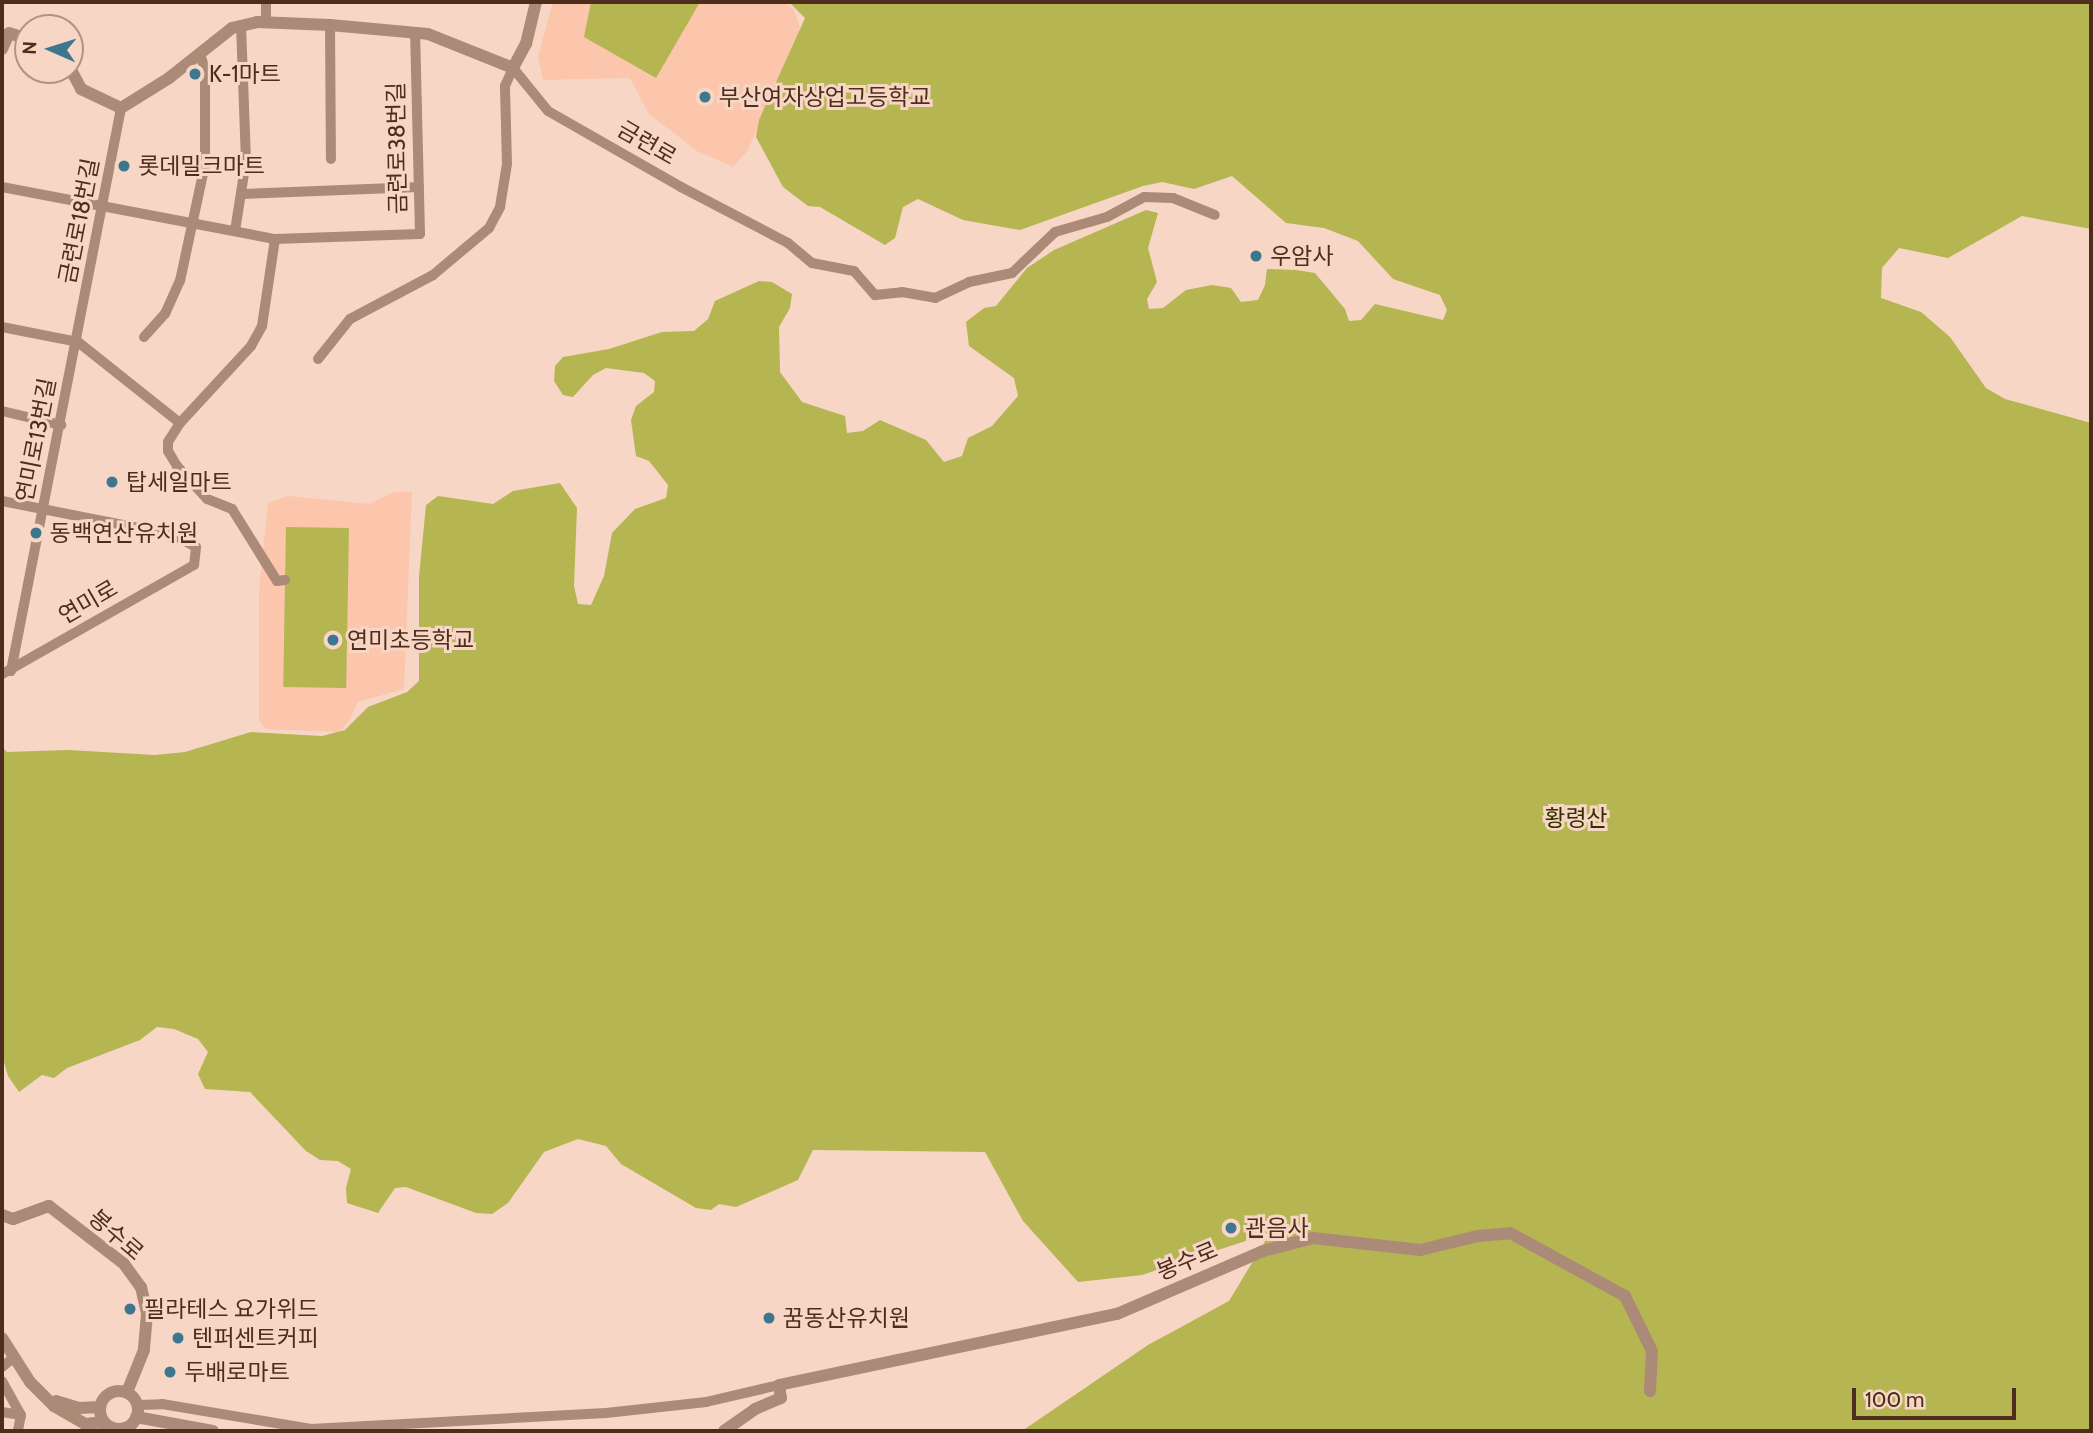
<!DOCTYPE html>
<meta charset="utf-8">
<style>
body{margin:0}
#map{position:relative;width:2093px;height:1433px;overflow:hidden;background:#f7d6c5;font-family:Cabin,"Noto Sans KR",sans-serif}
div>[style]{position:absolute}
.built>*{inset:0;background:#fbc6ab}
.green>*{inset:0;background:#b5b551;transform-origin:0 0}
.minor>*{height:10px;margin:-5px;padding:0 5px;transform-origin:5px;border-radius:5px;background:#ac8a78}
.tertiary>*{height:12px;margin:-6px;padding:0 6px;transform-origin:6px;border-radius:6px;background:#ac8a78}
.tertiary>.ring{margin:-6px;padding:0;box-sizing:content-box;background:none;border:12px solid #ac8a78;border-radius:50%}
.dots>*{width:19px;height:19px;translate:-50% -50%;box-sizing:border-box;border:4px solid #f7d6c5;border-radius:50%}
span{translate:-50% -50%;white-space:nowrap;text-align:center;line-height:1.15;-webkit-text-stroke:6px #f7d6c5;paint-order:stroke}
.poi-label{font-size:23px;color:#4d2d1c}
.left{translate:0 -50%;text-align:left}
.street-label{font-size:23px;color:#4d2d1c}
.park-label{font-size:23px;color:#313100}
.frame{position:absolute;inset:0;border:4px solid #4d2d1c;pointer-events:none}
.north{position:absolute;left:14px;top:14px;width:70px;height:70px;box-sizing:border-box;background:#f7d6c5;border:2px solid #b39281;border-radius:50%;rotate:273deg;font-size:19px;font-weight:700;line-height:28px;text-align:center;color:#4d2d1c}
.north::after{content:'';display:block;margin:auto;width:24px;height:32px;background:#3c768f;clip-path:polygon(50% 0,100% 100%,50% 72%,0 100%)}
.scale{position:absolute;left:1852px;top:1388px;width:164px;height:32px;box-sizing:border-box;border:4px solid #4d2d1c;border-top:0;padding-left:9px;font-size:21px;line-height:24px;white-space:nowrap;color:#4d2d1c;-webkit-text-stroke:5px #f7d6c5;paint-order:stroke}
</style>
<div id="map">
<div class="built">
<div style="clip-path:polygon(553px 2px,785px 2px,794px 10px,800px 28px,748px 150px,733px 167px,697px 151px,649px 114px,630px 78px,543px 80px,538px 56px)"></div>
<div style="clip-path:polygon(394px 492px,412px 492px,404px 689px,358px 702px,349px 721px,339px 732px,265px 729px,259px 720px,259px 590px,268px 503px,288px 496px,369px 504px)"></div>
</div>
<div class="green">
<div style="clip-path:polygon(591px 2px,700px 2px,656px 78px,584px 37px)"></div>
<div style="clip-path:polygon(789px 2px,2091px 2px,2091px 229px,2022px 216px,1948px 258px,1899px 248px,1882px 268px,1881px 298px,1921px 312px,1950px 337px,1986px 388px,2005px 399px,2091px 423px,2091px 1431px,1022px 1431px,1148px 1345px,1229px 1301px,1270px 1233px,1142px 1275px,1078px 1282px,1023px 1221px,985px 1152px,813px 1150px,798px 1180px,736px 1207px,719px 1204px,711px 1210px,696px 1208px,621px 1164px,606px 1146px,578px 1139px,544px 1152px,508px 1203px,492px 1214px,476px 1213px,406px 1187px,395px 1188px,378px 1213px,347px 1203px,346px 1188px,351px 1169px,338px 1161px,320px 1160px,306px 1151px,250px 1092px,205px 1089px,198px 1074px,208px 1052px,198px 1039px,174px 1029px,157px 1027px,140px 1040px,67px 1068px,54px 1078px,42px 1075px,19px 1092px,8px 1076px,2px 1055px,2px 747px,7px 752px,68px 750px,155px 755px,185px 752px,251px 732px,322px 736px,345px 730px,368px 707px,407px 692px,419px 681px,419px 577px,426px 505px,438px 496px,493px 504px,513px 491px,560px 483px,577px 508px,574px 586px,578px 604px,591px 605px,604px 576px,612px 533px,635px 509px,666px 498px,668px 485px,649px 461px,636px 456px,631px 420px,636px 406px,654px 392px,655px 381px,644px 373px,606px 368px,593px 375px,573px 397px,563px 395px,554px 381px,555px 366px,563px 357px,609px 349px,662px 332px,694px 331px,708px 319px,715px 301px,759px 281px,772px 282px,792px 294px,790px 308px,779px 327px,780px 372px,802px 402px,845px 416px,847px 433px,863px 431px,880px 420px,926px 440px,944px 462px,962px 456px,968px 438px,992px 426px,1018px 396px,1014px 378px,969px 346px,966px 322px,984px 308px,996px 306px,1027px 268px,1054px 250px,1146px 210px,1158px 213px,1148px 248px,1157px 282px,1147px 299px,1149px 309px,1163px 308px,1186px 290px,1212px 285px,1231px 288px,1241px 302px,1258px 300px,1265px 285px,1267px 269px,1296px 270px,1315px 273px,1345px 309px,1349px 321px,1361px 320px,1375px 304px,1443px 320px,1447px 310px,1440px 295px,1393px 279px,1358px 241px,1324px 228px,1286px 223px,1232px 176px,1194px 189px,1162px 182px,1143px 186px,1020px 230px,963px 220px,918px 199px,903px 207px,895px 238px,885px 245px,820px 207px,808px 206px,783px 187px,756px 137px,759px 120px,805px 18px)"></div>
<div style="left:286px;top:527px;width:63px;height:160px;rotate:1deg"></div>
</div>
<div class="minor">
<div style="left:266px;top:2px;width:21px;rotate:90deg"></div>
<div style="left:330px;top:25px;width:134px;rotate:89.6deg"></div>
<div style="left:2px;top:187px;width:278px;rotate:10.8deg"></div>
<div style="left:242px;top:194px;width:177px;rotate:-2.3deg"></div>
<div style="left:235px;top:231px;width:71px;rotate:-81.1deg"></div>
<div style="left:246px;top:161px;width:136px;rotate:-92.1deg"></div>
<div style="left:2px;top:327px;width:77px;rotate:11.2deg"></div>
<div style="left:78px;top:342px;width:130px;rotate:38.5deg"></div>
<div style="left:144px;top:337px;width:31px;rotate:-48deg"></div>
<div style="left:165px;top:314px;width:36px;rotate:-66deg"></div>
<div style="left:180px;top:281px;width:120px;rotate:-77.9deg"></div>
<div style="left:205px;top:164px;width:94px;rotate:-90deg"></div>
<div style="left:205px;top:70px;width:17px;rotate:-107deg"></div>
<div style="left:318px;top:359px;width:51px;rotate:-51.3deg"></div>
<div style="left:350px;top:319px;width:94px;rotate:-27.9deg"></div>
<div style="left:433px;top:275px;width:73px;rotate:-40deg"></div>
<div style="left:489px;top:228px;width:24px;rotate:-62deg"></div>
<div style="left:500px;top:207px;width:44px;rotate:-80.8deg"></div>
<div style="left:507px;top:164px;width:78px;rotate:-91.5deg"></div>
<div style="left:505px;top:86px;width:20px;rotate:-66deg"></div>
<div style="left:513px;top:68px;width:55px;rotate:50.9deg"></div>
<div style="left:548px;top:111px;width:153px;rotate:29.7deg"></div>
<div style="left:681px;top:187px;width:121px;rotate:27.6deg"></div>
<div style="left:788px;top:243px;width:31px;rotate:40deg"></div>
<div style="left:812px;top:263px;width:43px;rotate:10.8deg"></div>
<div style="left:854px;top:271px;width:32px;rotate:49deg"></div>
<div style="left:875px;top:295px;width:27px;rotate:-6deg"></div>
<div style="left:902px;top:292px;width:34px;rotate:10deg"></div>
<div style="left:935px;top:298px;width:38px;rotate:-25deg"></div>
<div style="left:969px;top:282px;width:44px;rotate:-11.8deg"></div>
<div style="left:1012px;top:273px;width:59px;rotate:-43.6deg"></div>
<div style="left:1055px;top:232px;width:54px;rotate:-16.1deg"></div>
<div style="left:1107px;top:217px;width:42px;rotate:-28.4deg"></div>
<div style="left:1144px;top:197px;width:29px;rotate:2deg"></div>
<div style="left:1173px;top:198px;width:45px;rotate:22deg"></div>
<div style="left:2px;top:411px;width:61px;rotate:13.3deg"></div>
<div style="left:2px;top:501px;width:175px;rotate:11.2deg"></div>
<div style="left:174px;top:535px;width:25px;rotate:29deg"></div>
<div style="left:196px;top:547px;width:18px;rotate:96deg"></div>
<div style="left:194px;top:565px;width:221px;rotate:150.4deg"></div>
<div style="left:285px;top:580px;width:8px;rotate:173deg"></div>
<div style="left:277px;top:581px;width:85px;rotate:-122deg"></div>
<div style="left:232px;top:509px;width:27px;rotate:-158deg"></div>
<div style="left:207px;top:499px;width:45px;rotate:-132.3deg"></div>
<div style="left:177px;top:466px;width:17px;rotate:-121deg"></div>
<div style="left:168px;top:451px;width:9px;rotate:-90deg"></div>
<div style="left:168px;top:442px;width:22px;rotate:-58deg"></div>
<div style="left:180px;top:423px;width:105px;rotate:-47.3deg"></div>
<div style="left:251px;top:346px;width:23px;rotate:-61deg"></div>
<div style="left:262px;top:326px;width:88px;rotate:-81.5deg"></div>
<div style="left:275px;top:239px;width:145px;rotate:-2deg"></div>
<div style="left:420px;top:234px;width:201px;rotate:-91.4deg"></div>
<div style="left:11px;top:671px;width:574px;rotate:-78.94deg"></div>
<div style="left:2px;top:1367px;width:14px;rotate:-39deg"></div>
<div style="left:2px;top:1381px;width:39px;rotate:61deg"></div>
<div style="left:21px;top:1415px;width:16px;rotate:101deg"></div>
<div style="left:138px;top:1405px;width:24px;rotate:-2deg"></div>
<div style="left:162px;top:1404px;width:151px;rotate:9.5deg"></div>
<div style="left:311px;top:1429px;width:295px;rotate:-3.1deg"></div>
<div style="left:606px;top:1413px;width:101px;rotate:-6.3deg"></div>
<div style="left:706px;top:1402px;width:75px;rotate:-13.1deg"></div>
<div style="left:2px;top:1412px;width:19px;rotate:9deg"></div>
<div style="left:126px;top:1428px;width:3px;rotate:90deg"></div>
<div style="left:103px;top:1431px;width:8px;rotate:-40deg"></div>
</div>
<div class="tertiary">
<div style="left:2px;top:49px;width:17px;rotate:-66deg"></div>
<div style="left:9px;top:33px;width:20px;rotate:18deg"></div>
<div style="left:70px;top:68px;width:24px;rotate:62deg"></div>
<div style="left:81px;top:89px;width:44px;rotate:25.4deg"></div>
<div style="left:121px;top:108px;width:57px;rotate:-32deg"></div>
<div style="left:169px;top:78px;width:80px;rotate:-38.4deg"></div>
<div style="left:232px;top:28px;width:26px;rotate:-13deg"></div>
<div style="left:257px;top:22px;width:73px;rotate:2.4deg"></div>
<div style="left:330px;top:25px;width:98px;rotate:5.2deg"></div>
<div style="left:428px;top:34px;width:92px;rotate:21.8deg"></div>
<div style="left:513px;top:68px;width:27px;rotate:-62deg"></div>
<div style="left:526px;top:44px;width:43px;rotate:-76.6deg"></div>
<div style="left:2px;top:1215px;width:12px;rotate:20deg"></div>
<div style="left:13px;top:1219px;width:38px;rotate:-20deg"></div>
<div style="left:49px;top:1206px;width:95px;rotate:37.7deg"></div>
<div style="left:124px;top:1264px;width:29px;rotate:54deg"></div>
<div style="left:141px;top:1287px;width:28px;rotate:77deg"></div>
<div style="left:147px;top:1314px;width:36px;rotate:95deg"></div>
<div style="left:144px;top:1350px;width:45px;rotate:112deg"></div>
<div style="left:2px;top:1338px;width:52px;rotate:57.5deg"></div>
<div style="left:30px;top:1382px;width:34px;rotate:45deg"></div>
<div style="left:54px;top:1406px;width:36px;rotate:30deg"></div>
<div style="left:85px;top:1424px;width:19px;rotate:-6deg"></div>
<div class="ring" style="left:100px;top:1391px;width:26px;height:26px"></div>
<div style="left:56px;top:1401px;width:24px;rotate:17deg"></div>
<div style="left:79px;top:1408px;width:21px;rotate:-3deg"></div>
<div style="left:136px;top:1417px;width:78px;rotate:10.3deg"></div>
<div style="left:724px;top:1431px;width:38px;rotate:-35deg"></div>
<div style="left:755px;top:1409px;width:28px;rotate:-23deg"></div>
<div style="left:781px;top:1398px;width:13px;rotate:-99deg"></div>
<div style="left:779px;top:1385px;width:345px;rotate:-11.9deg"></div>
<div style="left:1117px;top:1314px;width:159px;rotate:-23.3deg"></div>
<div style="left:1263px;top:1251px;width:52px;rotate:-14.6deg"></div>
<div style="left:1313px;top:1238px;width:108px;rotate:6.4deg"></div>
<div style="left:1420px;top:1250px;width:60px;rotate:-13.6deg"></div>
<div style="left:1478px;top:1236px;width:32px;rotate:-5deg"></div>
<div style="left:1510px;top:1233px;width:131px;rotate:28.7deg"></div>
<div style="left:1625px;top:1296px;width:61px;rotate:63.9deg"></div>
<div style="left:1652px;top:1351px;width:40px;rotate:92.9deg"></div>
</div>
<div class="dots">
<div style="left:195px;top:74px;background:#3c768f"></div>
<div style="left:705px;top:97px;background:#3c768f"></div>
<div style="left:124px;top:166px;background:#3c768f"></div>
<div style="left:1256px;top:256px;background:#3c768f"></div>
<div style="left:112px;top:482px;background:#3c768f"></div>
<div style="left:36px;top:533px;background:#3c768f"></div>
<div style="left:333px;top:640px;background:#3c768f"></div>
<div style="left:1231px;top:1228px;background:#3c768f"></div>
<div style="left:130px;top:1309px;background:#3c768f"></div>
<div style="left:769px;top:1318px;background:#3c768f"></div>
<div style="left:178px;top:1338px;background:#3c768f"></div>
<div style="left:170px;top:1372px;background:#3c768f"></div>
</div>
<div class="poi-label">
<span class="left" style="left:209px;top:74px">K-1마트</span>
<span class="left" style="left:719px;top:97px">부산여자상업고등학교</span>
<span class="left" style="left:138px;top:166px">롯데밀크마트</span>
<span class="left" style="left:1270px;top:256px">우암사</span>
<span class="left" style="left:126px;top:482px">탑세일마트</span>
<span class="left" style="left:50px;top:533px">동백연산유치원</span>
<span class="left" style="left:347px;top:640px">연미초등학교</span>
<span class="left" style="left:1245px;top:1228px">관음사</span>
<span class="left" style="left:144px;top:1309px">필라테스 요가위드</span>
<span class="left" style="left:783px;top:1318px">꿈동산유치원</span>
<span class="left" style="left:192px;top:1338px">텐퍼센트커피</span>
<span class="left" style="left:184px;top:1372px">두배로마트</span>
</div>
<div class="street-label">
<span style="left:647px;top:143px;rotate:30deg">금련로</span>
<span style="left:397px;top:148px;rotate:-91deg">금련로38번길</span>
<span style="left:79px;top:221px;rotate:-79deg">금련로18번길</span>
<span style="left:36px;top:440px;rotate:-79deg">연미로13번길</span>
<span style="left:88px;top:602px;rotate:-30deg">연미로</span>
<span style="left:116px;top:1235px;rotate:41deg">봉수로</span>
<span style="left:1187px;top:1261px;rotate:-23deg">봉수로</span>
</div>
<div class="park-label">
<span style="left:1576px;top:818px">황령산</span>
</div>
<div class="frame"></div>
<div class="north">N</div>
<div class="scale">100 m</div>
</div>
